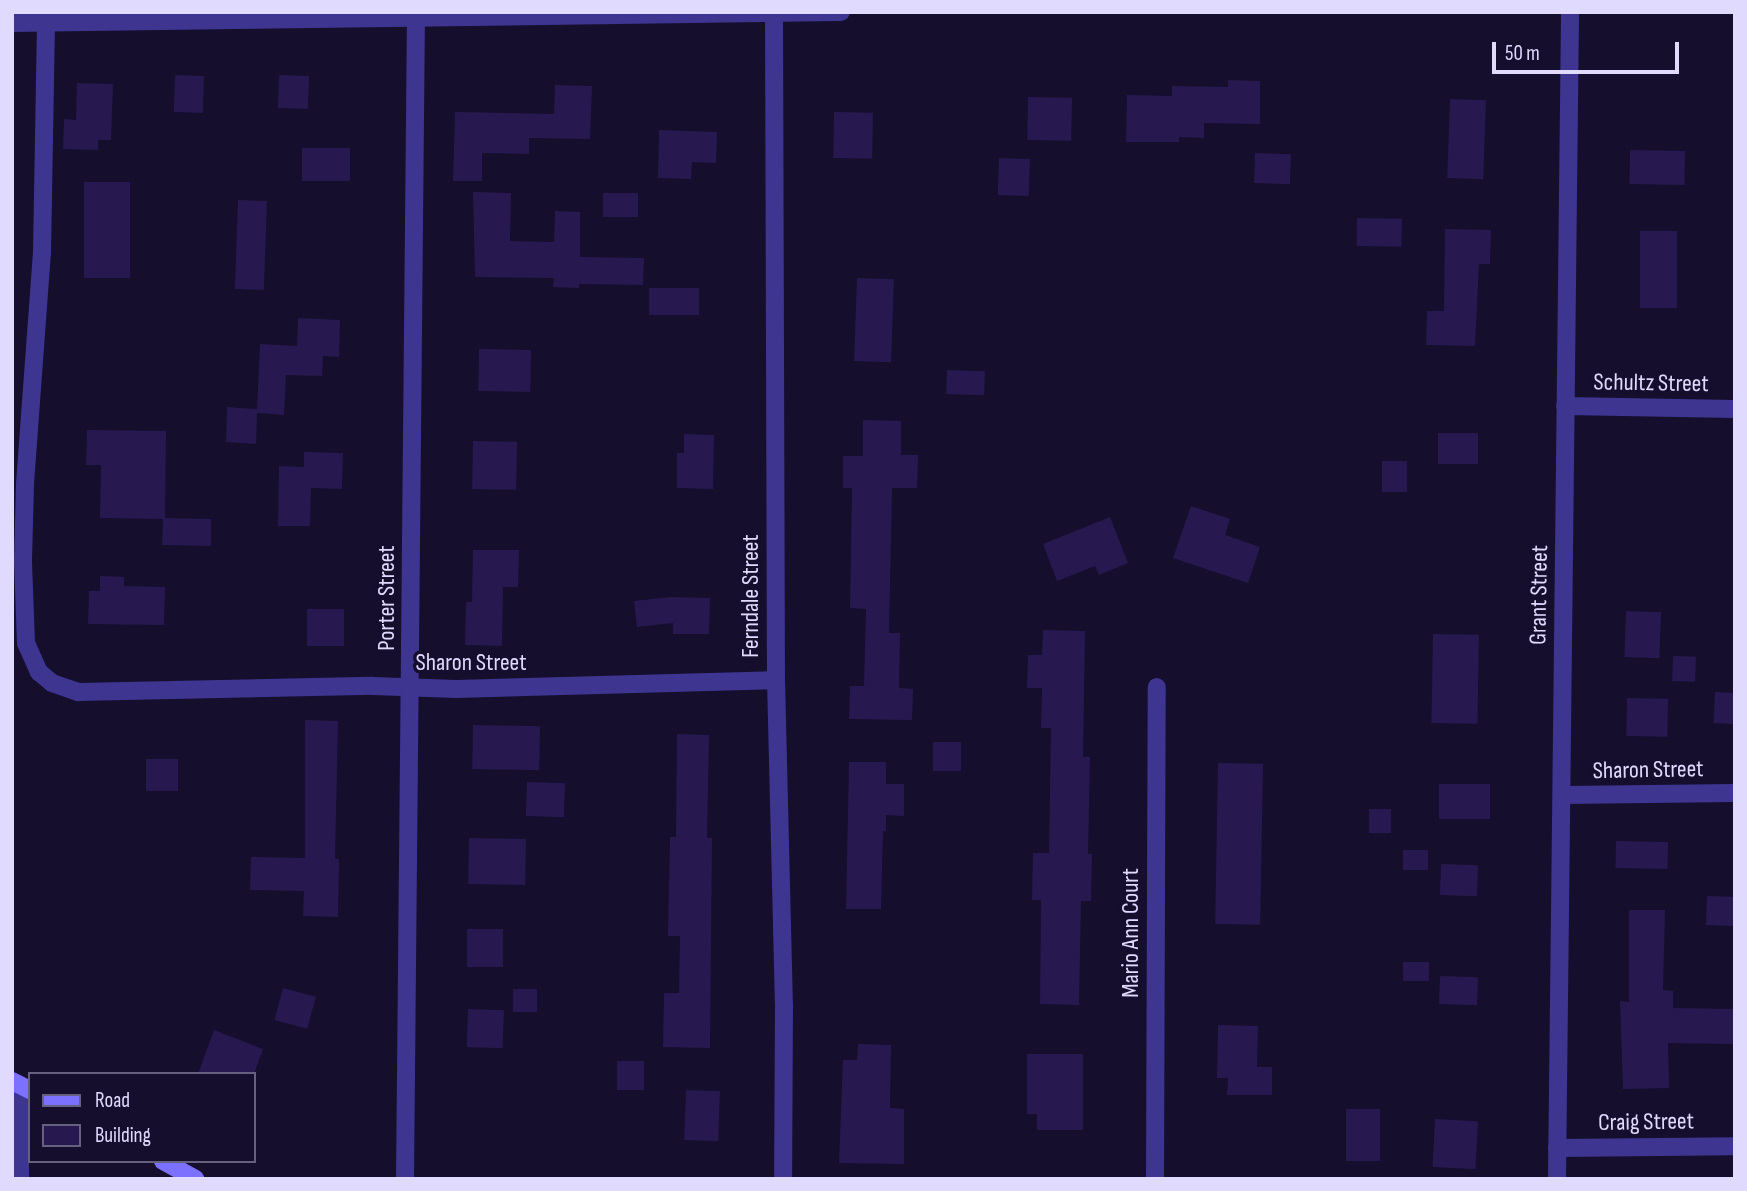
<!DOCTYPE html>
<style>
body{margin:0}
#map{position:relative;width:1747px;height:1191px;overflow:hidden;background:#150e2d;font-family:"Sofia Sans Condensed",sans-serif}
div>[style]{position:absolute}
.building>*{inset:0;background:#27194f;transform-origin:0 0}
.minor>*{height:18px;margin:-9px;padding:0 9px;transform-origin:9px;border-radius:9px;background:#3d3590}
.tertiary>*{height:18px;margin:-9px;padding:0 9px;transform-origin:9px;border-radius:9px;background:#3d3590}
.secondary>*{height:18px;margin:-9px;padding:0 9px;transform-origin:9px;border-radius:9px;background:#7c71ff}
span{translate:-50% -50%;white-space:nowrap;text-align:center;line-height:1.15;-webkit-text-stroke:7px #150e2d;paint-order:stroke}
.street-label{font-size:24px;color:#e0daff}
.frame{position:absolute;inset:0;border:14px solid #e0daff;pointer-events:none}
.legend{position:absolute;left:28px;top:1072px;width:228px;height:91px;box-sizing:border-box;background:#150e2d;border:2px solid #666081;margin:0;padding:9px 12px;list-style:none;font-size:21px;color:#e0daff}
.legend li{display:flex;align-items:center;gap:14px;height:35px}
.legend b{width:35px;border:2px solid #666081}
.scale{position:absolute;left:1492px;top:42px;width:187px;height:32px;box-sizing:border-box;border:4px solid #e0daff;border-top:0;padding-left:9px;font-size:21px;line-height:24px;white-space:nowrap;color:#e0daff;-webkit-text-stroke:5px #150e2d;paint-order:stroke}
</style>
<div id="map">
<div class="building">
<div style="left:175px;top:75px;width:29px;height:37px;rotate:2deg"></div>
<div style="left:279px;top:75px;width:30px;height:33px;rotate:2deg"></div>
<div style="clip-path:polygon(1228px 80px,1260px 81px,1260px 124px,1204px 123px,1204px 138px,1179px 137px,1179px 142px,1126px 142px,1127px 95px,1172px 96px,1172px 86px,1228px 87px)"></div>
<div style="clip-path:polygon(77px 83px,113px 84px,111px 140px,98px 140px,98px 150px,63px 149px,64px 119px,76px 120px)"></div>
<div style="clip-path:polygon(555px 85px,592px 86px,590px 139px,529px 138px,529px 154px,482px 153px,482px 181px,453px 181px,455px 112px,554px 114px)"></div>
<div style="left:1028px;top:97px;width:44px;height:43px;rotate:1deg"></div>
<div style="left:1450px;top:99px;width:36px;height:79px;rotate:2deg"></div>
<div style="left:834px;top:112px;width:39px;height:46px;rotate:1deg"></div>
<div style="clip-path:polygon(659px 130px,717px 132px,716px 163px,692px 162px,691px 179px,658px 178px)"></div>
<div style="left:302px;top:148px;width:48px;height:33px"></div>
<div style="left:1630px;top:150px;width:55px;height:34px;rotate:1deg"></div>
<div style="left:1255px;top:153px;width:36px;height:30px;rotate:2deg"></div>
<div style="left:999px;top:158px;width:31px;height:37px;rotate:2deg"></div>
<div style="left:84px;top:182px;width:46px;height:96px"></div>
<div style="clip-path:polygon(473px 192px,511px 193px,510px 241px,554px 242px,555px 211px,580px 212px,580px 257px,644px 258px,643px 285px,579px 284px,579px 288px,553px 287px,554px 278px,475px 277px)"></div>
<div style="left:603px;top:193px;width:35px;height:24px"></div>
<div style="left:238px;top:200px;width:29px;height:89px;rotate:2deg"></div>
<div style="left:1357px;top:218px;width:45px;height:28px;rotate:1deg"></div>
<div style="clip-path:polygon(1445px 229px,1491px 230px,1490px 264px,1479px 264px,1475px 346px,1426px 345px,1427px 311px,1444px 311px)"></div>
<div style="left:1640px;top:231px;width:37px;height:77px"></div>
<div style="left:857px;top:278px;width:37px;height:83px;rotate:2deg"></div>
<div style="left:649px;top:288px;width:50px;height:27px"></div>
<div style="clip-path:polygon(298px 318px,340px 320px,339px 357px,323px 356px,322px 376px,286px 375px,284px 415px,257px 413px,256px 444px,226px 442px,227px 407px,257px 409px,260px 344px,297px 346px)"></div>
<div style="left:479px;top:349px;width:52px;height:42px;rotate:1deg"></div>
<div style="left:947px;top:370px;width:38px;height:24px;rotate:2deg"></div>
<div style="clip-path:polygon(863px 420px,901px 421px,901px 455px,918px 455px,917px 488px,892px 488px,889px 633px,900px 633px,899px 688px,913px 689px,912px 720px,849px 719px,850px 686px,864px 686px,866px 609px,850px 608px,852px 488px,843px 488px,843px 456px,863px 456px)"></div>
<div style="clip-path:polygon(87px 430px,166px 431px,165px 518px,211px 519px,211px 546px,162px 545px,163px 519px,100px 518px,101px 465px,86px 465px)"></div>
<div style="left:1438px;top:433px;width:40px;height:31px"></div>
<div style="clip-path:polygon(684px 434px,714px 435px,713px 489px,677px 488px,677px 453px,684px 453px)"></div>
<div style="left:473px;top:441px;width:44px;height:48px;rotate:1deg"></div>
<div style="clip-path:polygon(304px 452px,343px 453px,342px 489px,311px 488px,310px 526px,278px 526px,279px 466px,304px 467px)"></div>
<div style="left:1382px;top:461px;width:25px;height:31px"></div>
<div style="clip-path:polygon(1191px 506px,1230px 519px,1225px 535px,1260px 547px,1248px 583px,1173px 558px)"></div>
<div style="clip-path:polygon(1110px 517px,1128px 563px,1099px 575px,1095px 566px,1057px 581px,1043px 544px)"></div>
<div style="clip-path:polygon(473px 550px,519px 550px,518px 587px,503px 587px,502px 646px,465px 645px,466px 602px,472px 602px)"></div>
<div style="clip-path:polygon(100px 576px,124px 577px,124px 586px,165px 587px,164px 625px,88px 624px,89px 591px,100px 591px)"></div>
<div style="clip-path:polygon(671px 597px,710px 598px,709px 634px,673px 634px,673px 623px,637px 627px,634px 601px)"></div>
<div style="left:307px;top:609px;width:37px;height:37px"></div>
<div style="left:1626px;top:611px;width:35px;height:46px;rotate:2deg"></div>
<div style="clip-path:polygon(1043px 630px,1085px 631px,1083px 757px,1090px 757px,1088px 854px,1092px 854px,1091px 901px,1081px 901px,1079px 1005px,1040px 1004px,1041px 900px,1032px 900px,1033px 853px,1049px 853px,1051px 728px,1041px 728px,1042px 688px,1027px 688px,1028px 655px,1042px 655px)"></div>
<div style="left:1433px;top:634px;width:46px;height:89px;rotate:1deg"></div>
<div style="left:1673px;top:656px;width:23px;height:25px;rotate:2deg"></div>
<div style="left:1715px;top:692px;width:20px;height:31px;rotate:3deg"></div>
<div style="left:1627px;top:698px;width:41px;height:38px;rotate:1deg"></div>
<div style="clip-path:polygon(305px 720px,338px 721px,335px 859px,339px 859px,338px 917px,303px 916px,304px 891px,250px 890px,251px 857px,305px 858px)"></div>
<div style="left:473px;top:725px;width:67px;height:44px;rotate:1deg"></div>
<div style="clip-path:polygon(677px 734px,709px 735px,707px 838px,712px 838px,710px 1048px,663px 1047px,664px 993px,679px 993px,680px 936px,668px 936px,670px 837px,676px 837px)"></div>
<div style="left:933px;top:742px;width:28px;height:29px"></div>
<div style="left:146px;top:759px;width:32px;height:32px"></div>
<div style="clip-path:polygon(849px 762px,886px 762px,886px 784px,904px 784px,904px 816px,886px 815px,886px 831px,883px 831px,881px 909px,846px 909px)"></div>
<div style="left:1218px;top:763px;width:45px;height:161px;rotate:1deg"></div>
<div style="left:527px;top:782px;width:38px;height:34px;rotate:2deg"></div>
<div style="left:1439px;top:784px;width:51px;height:35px"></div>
<div style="left:1369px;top:809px;width:22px;height:24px"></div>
<div style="left:469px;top:838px;width:57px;height:46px;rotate:1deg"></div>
<div style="left:1616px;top:841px;width:52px;height:27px;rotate:1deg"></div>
<div style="left:1403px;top:850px;width:25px;height:20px"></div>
<div style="left:1441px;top:864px;width:37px;height:31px;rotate:2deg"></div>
<div style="left:1707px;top:896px;width:28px;height:29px;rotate:2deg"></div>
<div style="clip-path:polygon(1629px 910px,1665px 910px,1663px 990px,1673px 991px,1673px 1008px,1735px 1009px,1735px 1044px,1668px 1043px,1669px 1088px,1623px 1089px,1620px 1001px,1629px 1002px)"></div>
<div style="left:467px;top:929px;width:36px;height:38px"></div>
<div style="left:1403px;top:962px;width:26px;height:19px"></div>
<div style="left:1440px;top:976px;width:38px;height:28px;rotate:2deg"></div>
<div style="left:283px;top:988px;width:34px;height:33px;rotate:15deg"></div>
<div style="left:513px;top:989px;width:24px;height:23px"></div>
<div style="left:468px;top:1009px;width:36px;height:38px;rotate:2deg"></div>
<div style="clip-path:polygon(1218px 1025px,1258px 1026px,1257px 1067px,1272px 1067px,1272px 1095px,1227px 1095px,1228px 1078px,1217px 1078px)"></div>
<div style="clip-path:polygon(214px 1030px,263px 1049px,254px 1074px,198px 1074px)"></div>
<div style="clip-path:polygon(858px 1044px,891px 1045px,890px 1108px,904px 1109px,904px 1164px,839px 1163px,843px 1060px,857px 1060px)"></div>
<div style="clip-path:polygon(1027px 1054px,1083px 1054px,1083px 1130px,1037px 1130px,1037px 1114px,1027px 1114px)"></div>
<div style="left:617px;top:1061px;width:27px;height:29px"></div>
<div style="left:686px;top:1090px;width:34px;height:50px;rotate:2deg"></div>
<div style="left:1346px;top:1109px;width:34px;height:52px"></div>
<div style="left:1435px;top:1119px;width:43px;height:48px;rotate:3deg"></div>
</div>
<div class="minor">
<div style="left:774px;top:13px;width:667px;rotate:89.83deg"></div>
<div style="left:776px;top:680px;width:325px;rotate:88.6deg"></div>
<div style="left:784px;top:1005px;width:174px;rotate:90.3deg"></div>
<div style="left:46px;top:23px;width:229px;rotate:91deg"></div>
<div style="left:42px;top:252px;width:233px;rotate:94.2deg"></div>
<div style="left:25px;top:484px;width:78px;rotate:91.5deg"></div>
<div style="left:23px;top:562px;width:81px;rotate:87.9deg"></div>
<div style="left:26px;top:643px;width:32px;rotate:66deg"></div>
<div style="left:39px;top:672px;width:17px;rotate:40deg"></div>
<div style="left:52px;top:683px;width:28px;rotate:19deg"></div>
<div style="left:78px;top:692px;width:295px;rotate:-1.2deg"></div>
<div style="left:373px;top:686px;width:83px;rotate:2.1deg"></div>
<div style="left:456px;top:689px;width:320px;rotate:-1.6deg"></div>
<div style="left:1565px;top:406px;width:170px;rotate:1deg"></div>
<div style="left:1563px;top:795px;width:172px;rotate:-0.7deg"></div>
<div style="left:20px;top:1085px;width:94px;rotate:90deg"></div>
<div style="left:1557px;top:1148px;width:178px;rotate:-0.6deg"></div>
<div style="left:405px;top:1179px;width:1161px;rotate:-89.46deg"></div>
<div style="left:1155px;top:1179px;width:492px;rotate:-89.8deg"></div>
</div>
<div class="tertiary">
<div style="left:12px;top:23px;width:829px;rotate:-0.76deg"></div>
<div style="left:1557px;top:1179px;width:1167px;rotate:-89.36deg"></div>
</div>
<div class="secondary">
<div style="left:12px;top:1081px;width:20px;rotate:27deg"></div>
<div style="left:163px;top:1161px;width:37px;rotate:29deg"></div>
</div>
<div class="street-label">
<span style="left:1651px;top:383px;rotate:1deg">Schultz Street</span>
<span style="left:1539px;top:595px;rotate:-89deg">Grant Street</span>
<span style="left:751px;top:596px;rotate:-90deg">Ferndale Street</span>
<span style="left:387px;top:598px;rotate:-90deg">Porter Street</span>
<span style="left:471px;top:663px">Sharon Street</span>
<span style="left:1648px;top:770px;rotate:-1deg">Sharon Street</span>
<span style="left:1131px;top:933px;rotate:-90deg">Mario Ann Court</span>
<span style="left:1646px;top:1122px;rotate:-1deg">Craig Street</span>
</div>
<div class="frame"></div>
<ul class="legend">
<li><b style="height:9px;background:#7c71ff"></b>Road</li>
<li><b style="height:19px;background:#27194f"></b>Building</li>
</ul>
<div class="scale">50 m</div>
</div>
